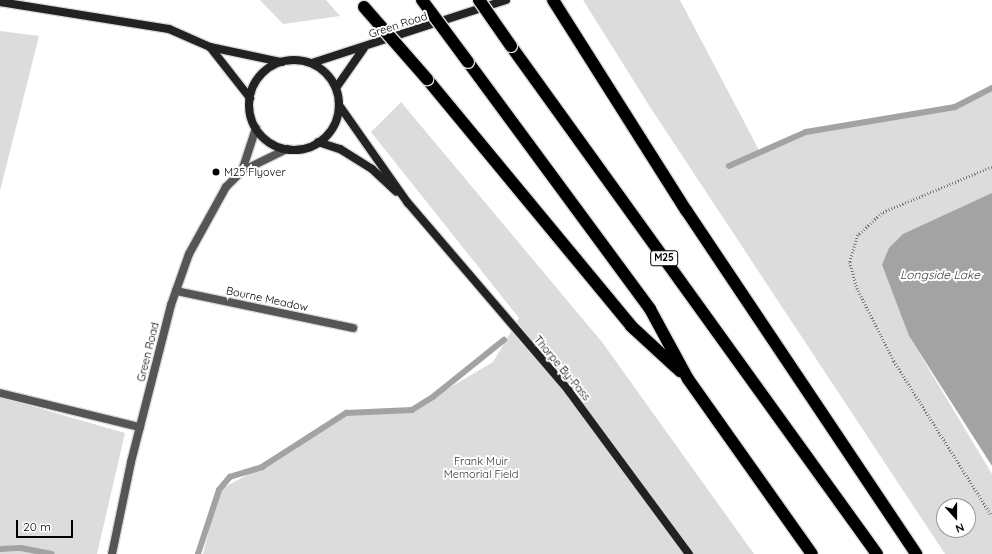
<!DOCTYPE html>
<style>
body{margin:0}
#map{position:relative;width:992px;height:554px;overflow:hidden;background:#fff;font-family:Quicksand,sans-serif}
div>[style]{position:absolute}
.green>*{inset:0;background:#dcdcdc}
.water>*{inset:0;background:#a3a3a3}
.stream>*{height:5.5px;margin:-2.75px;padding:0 2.75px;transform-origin:2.75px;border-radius:2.75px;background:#a3a3a3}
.path>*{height:2.5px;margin-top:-1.25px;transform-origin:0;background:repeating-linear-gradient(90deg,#777 0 1px,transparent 0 3px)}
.roads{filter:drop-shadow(1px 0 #dbdbdb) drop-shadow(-1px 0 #dbdbdb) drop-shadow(0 1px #dbdbdb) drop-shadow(0 -1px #dbdbdb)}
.service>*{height:8px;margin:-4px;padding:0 4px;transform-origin:4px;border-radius:4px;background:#555}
.minor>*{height:8px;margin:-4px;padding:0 4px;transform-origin:4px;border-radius:4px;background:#555}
.secondary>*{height:8px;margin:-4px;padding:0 4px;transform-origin:4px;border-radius:4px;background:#222}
.secondary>.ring{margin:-4px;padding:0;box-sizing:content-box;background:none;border:8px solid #222;border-radius:50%}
.motorway>*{height:12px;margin:-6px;padding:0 6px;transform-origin:6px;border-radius:6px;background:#000}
.bridges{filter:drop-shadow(1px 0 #dbdbdb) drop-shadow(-1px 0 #dbdbdb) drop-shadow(0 1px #dbdbdb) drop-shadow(0 -1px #dbdbdb)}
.motorway-bridge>*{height:12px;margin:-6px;padding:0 6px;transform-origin:6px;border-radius:6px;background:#000}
.dots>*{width:11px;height:11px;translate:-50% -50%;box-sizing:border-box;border:2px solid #fff;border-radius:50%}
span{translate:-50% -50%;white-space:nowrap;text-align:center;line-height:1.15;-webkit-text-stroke:4px #fff;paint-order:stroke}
.shield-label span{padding:1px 3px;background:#fff;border:1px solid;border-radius:3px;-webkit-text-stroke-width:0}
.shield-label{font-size:10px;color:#000;font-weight:700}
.street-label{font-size:11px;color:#000}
.poi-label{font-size:11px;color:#000}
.left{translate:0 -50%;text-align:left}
.park-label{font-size:11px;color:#333}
.water-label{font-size:12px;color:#444;font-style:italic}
.north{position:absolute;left:936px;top:498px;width:40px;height:40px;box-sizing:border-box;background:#fff;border:1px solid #999;border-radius:50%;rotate:159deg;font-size:11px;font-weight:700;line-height:16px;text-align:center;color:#000}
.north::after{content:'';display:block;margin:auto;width:14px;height:18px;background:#000;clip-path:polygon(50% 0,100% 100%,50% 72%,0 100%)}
.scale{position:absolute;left:16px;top:520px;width:57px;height:18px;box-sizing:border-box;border:2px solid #000;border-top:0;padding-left:5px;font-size:12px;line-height:14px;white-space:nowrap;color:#000;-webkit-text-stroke:3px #fff;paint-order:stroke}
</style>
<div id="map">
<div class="green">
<div style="clip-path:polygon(260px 0,326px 0,340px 16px,283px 24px)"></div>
<div style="clip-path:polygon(evenodd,583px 0,680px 0,760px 152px,806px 132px,955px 107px,992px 88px,992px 194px,882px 265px,909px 336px,992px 474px,992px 554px,945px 554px,652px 110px,583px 0,944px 506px,968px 506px,968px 530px,944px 530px,944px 506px)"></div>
<div style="clip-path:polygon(0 31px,39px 36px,0 191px)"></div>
<div style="clip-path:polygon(401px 102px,602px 342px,754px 554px,203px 554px,219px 490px,262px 467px,346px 413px,412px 410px,493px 362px,519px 318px,371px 132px)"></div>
<div style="clip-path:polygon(0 397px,125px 433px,97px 554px,0 554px)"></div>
</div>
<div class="water">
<div style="clip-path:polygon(992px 193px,992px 466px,909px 336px,882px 265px,889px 248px,903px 234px)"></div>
</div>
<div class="stream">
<div style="left:729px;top:166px;width:84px;rotate:-23.8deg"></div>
<div style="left:806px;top:132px;width:151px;rotate:-9.5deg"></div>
<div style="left:955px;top:107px;width:42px;rotate:-27.2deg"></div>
<div style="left:0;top:549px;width:21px;rotate:-3deg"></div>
<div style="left:21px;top:548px;width:31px;rotate:11deg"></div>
<div style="left:198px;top:554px;width:67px;rotate:-71.8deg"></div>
<div style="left:219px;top:490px;width:17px;rotate:-50deg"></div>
<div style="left:230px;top:477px;width:34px;rotate:-17deg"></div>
<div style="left:262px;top:467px;width:100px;rotate:-32.7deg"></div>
<div style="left:346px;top:413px;width:66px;rotate:-2.6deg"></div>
<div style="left:412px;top:410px;width:25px;rotate:-32deg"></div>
<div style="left:433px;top:397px;width:91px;rotate:-38.8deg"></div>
</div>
<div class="path">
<div style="left:992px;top:167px;width:119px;rotate:157.3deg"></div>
<div style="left:882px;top:213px;width:33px;rotate:137deg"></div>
<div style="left:858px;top:235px;width:28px;rotate:107deg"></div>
<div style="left:850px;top:262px;width:27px;rotate:75deg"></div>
<div style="left:857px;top:288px;width:82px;rotate:63.1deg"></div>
<div style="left:894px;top:361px;width:183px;rotate:57.7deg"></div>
</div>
<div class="roads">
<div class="service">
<div style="left:0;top:393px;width:144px;rotate:13.7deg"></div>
</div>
<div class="minor">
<div style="left:242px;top:171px;width:45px;rotate:-72deg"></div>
<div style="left:176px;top:291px;width:181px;rotate:11.8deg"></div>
<div style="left:112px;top:554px;width:94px;rotate:-78.3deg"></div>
<div style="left:131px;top:462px;width:162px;rotate:-75.7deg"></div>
<div style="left:171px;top:305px;width:54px;rotate:-70.6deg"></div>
<div style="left:189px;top:254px;width:77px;rotate:-61.1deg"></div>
<div style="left:226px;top:187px;width:23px;rotate:-45deg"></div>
<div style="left:242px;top:171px;width:50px;rotate:-26.1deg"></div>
</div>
<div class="secondary">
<div style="left:0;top:2px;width:171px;rotate:9.1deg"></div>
<div style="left:169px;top:29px;width:45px;rotate:23.7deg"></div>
<div style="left:210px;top:47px;width:73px;rotate:11.9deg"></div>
<div style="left:210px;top:47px;width:65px;rotate:51.9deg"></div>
<div class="ring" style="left:249px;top:60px;width:82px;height:82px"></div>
<div style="left:312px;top:63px;width:204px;rotate:-18deg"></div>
<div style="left:336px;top:88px;width:49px;rotate:-55deg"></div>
<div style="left:339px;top:105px;width:120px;rotate:54.9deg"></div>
<div style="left:408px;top:203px;width:246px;rotate:49.4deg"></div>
<div style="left:568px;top:390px;width:204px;rotate:53.6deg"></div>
<div style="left:318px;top:142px;width:23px;rotate:18deg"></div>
<div style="left:340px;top:149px;width:38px;rotate:32deg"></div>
<div style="left:372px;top:169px;width:33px;rotate:43deg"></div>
</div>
<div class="motorway">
<div style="left:553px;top:0;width:249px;rotate:57.7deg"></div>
<div style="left:686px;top:210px;width:414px;rotate:56.2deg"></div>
<div style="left:511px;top:46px;width:626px;rotate:54.23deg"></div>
<div style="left:468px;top:62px;width:307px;rotate:53.6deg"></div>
<div style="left:650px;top:309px;width:80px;rotate:61.5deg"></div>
<div style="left:688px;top:379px;width:214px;rotate:54.7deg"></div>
<div style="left:427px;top:79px;width:320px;rotate:50.4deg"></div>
<div style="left:631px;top:326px;width:67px;rotate:42.6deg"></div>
</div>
</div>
<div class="bridges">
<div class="motorway-bridge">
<div style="left:422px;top:0;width:77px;rotate:53.4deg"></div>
<div style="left:479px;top:0;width:56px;rotate:55.2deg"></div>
<div style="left:364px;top:7px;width:96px;rotate:48.8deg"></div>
</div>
</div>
<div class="dots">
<div style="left:216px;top:172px;background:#000"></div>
</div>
<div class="shield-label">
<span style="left:664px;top:258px">M25</span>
</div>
<div class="street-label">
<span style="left:398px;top:25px;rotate:-18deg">Green Road</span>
<span style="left:267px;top:299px;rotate:12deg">Bourne Meadow</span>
<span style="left:148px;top:352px;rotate:-76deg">Green Road</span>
<span style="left:562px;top:368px;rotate:50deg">Thorpe By-Pass</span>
</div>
<div class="poi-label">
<span class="left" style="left:224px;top:172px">M25 Flyover</span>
</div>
<div class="park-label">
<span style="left:481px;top:468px">Frank Muir<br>Memorial Field</span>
</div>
<div class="water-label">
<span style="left:940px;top:275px">Longside Lake</span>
</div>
<div class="north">N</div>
<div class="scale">20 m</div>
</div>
